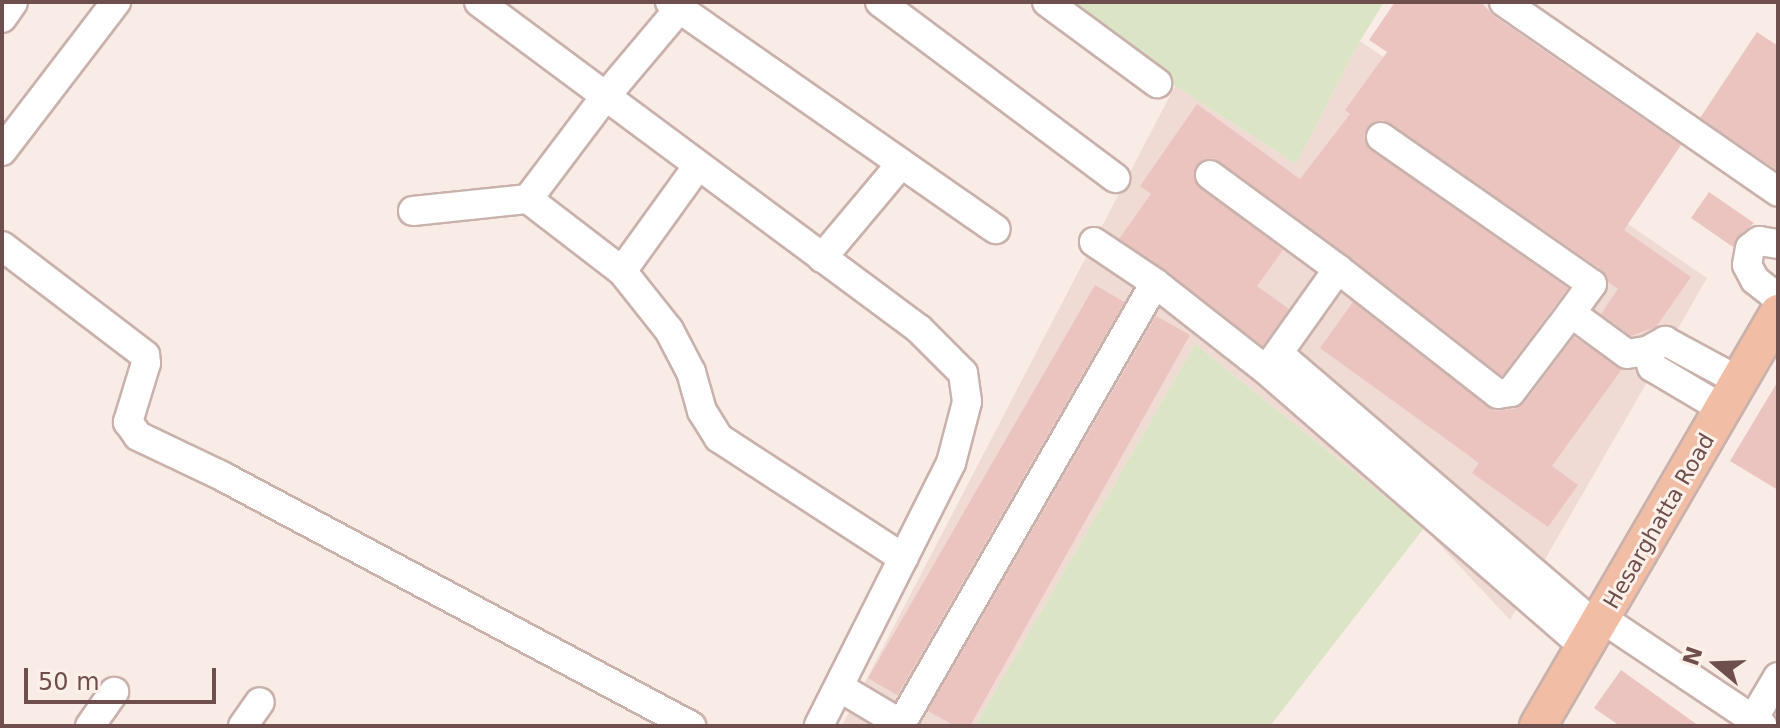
<!DOCTYPE html>
<style>
body{margin:0}
#map{position:relative;width:1780px;height:728px;overflow:hidden;background:#f9ebe5;font-family:"DejaVu Sans",sans-serif}
div>[style]{position:absolute}
.residential>*{inset:0;background:#f0dbd4}
.green>*{inset:0;background:#dbe5c5}
.building>*{inset:0;background:#ebc4c0;transform-origin:0 0}
.roads{filter:drop-shadow(2px 0 #c9b1ac) drop-shadow(-2px 0 #c9b1ac) drop-shadow(0 2px #c9b1ac) drop-shadow(0 -2px #c9b1ac)}
.minor>*{height:28px;margin:-14px;padding:0 14px;transform-origin:14px;border-radius:14px;background:#fff}
.major>*{height:36px;margin:-18px;padding:0 18px;transform-origin:18px;border-radius:18px;background:#f1bea5}
span{translate:-50% -50%;white-space:nowrap;text-align:center;line-height:1.15;-webkit-text-stroke:6px #fdf0ea;paint-order:stroke}
.street-label{font-size:22px;color:#6f4f4d}
.frame{position:absolute;inset:0;border:4px solid #6f4f4d;pointer-events:none}
.north{position:absolute;left:1676px;top:624px;width:80px;height:80px;-webkit-text-stroke:6px #fdf0ea;paint-order:stroke;rotate:289deg;font-size:22px;font-weight:700;line-height:32px;text-align:center;color:#6f4f4d}
.north::after{content:'';display:block;margin:auto;width:28px;height:36px;background:#6f4f4d;clip-path:polygon(50% 0,100% 100%,50% 72%,0 100%)}
.scale{position:absolute;left:24px;top:668px;width:192px;height:36px;box-sizing:border-box;border:4px solid #6f4f4d;border-top:0;padding-left:10px;font-size:24px;line-height:28px;white-space:nowrap;color:#6f4f4d;-webkit-text-stroke:6px #fdf0ea;paint-order:stroke}
</style>
<div id="map">
<div class="residential">
<div style="clip-path:polygon(1360px 41px,1707px 278px,1510px 620px,1424px 528px,1195px 344px,975px 726px,842px 726px,1175px 86px,1296px 164px)"></div>
</div>
<div class="green">
<div style="clip-path:polygon(1069px 2px,1384px 2px,1360px 41px,1296px 164px,1175px 86px)"></div>
<div style="clip-path:polygon(1195px 344px,1424px 528px,1270px 726px,975px 726px)"></div>
</div>
<div class="building">
<div style="clip-path:polygon(1395px 2px,1481px 2px,1494px 16px,1681px 145px,1624px 230px,1691px 277px,1656px 327px,1631px 336px,1601px 314px,1618px 289px,1608px 282px,1602px 270px,1383px 120px,1367px 128px,1364px 136px,1371px 150px,1568px 288px,1502px 376px,1348px 256px,1213px 158px,1196px 166px,1195px 182px,1283px 250px,1257px 286px,1289px 309px,1263px 346px,1119px 239px,1151px 194px,1140px 186px,1197px 104px,1300px 179px,1350px 114px,1345px 110px,1387px 52px,1369px 40px)"></div>
<div style="clip-path:polygon(1757px 32px,1778px 46px,1778px 171px,1700px 118px)"></div>
<div style="clip-path:polygon(1709px 192px,1754px 223px,1740px 235px,1733px 247px,1691px 218px)"></div>
<div style="left:1095px;top:285px;width:34px;height:454px;rotate:30deg"></div>
<div style="clip-path:polygon(1353px 302px,1494px 411px,1514px 409px,1525px 402px,1574px 337px,1622px 369px,1552px 466px,1578px 485px,1548px 527px,1472px 473px,1479px 463px,1320px 348px)"></div>
<div style="clip-path:polygon(1156px 316px,1190px 335px,970px 726px,955px 726px,928px 711px)"></div>
<div style="clip-path:polygon(1778px 381px,1778px 490px,1730px 461px)"></div>
<div style="clip-path:polygon(1621px 670px,1699px 726px,1620px 726px,1594px 708px)"></div>
</div>
<div class="roads">
<div class="minor">
<div style="left:479px;top:2px;width:548px;rotate:36.62deg"></div>
<div style="left:919px;top:329px;width:62px;rotate:45deg"></div>
<div style="left:963px;top:373px;width:29px;rotate:82deg"></div>
<div style="left:967px;top:402px;width:63px;rotate:104.7deg"></div>
<div style="left:951px;top:463px;width:294px;rotate:116.7deg"></div>
<div style="left:670px;top:2px;width:397px;rotate:34.9deg"></div>
<div style="left:880px;top:2px;width:294px;rotate:36.8deg"></div>
<div style="left:1047px;top:2px;width:137px;rotate:36.4deg"></div>
<div style="left:1504px;top:2px;width:333px;rotate:34.7deg"></div>
<div style="left:2px;top:18px;width:19px;rotate:-55deg"></div>
<div style="left:1381px;top:137px;width:257px;rotate:34.9deg"></div>
<div style="left:1592px;top:284px;width:36px;rotate:126deg"></div>
<div style="left:2px;top:151px;width:188px;rotate:-52.6deg"></div>
<div style="left:1210px;top:175px;width:159px;rotate:36.3deg"></div>
<div style="left:1338px;top:269px;width:119px;rotate:125.4deg"></div>
<div style="left:528px;top:199px;width:126px;rotate:-53deg"></div>
<div style="left:604px;top:98px;width:116px;rotate:-49.9deg"></div>
<div style="left:413px;top:211px;width:116px;rotate:-6deg"></div>
<div style="left:528px;top:199px;width:118px;rotate:37.5deg"></div>
<div style="left:622px;top:271px;width:75px;rotate:51.5deg"></div>
<div style="left:669px;top:330px;width:47px;rotate:62.4deg"></div>
<div style="left:691px;top:372px;width:41px;rotate:74.2deg"></div>
<div style="left:702px;top:411px;width:32px;rotate:58deg"></div>
<div style="left:719px;top:438px;width:220px;rotate:33.1deg"></div>
<div style="left:1094px;top:242px;width:73px;rotate:33.9deg"></div>
<div style="left:1155px;top:283px;width:141px;rotate:38.1deg"></div>
<div style="left:1266px;top:370px;width:421px;rotate:41deg"></div>
<div style="left:1778px;top:244px;width:19px;rotate:-171deg"></div>
<div style="left:1759px;top:241px;width:11px;rotate:142deg"></div>
<div style="left:1750px;top:248px;width:17px;rotate:100deg"></div>
<div style="left:1747px;top:265px;width:17px;rotate:62deg"></div>
<div style="left:1755px;top:280px;width:29px;rotate:38deg"></div>
<div style="left:2px;top:246px;width:180px;rotate:37.3deg"></div>
<div style="left:145px;top:355px;width:8px;rotate:83deg"></div>
<div style="left:146px;top:363px;width:62px;rotate:107deg"></div>
<div style="left:128px;top:422px;width:17px;rotate:54deg"></div>
<div style="left:138px;top:436px;width:91px;rotate:25.4deg"></div>
<div style="left:220px;top:475px;width:534px;rotate:28.05deg"></div>
<div style="left:822px;top:258px;width:123px;rotate:-50deg"></div>
<div style="left:1338px;top:269px;width:203px;rotate:38deg"></div>
<div style="left:1498px;top:394px;width:13px;rotate:-9deg"></div>
<div style="left:1511px;top:392px;width:99px;rotate:-52.8deg"></div>
<div style="left:1571px;top:313px;width:69px;rotate:36.2deg"></div>
<div style="left:1627px;top:354px;width:20px;rotate:-9deg"></div>
<div style="left:1647px;top:351px;width:21px;rotate:-29deg"></div>
<div style="left:1665px;top:341px;width:84px;rotate:28.4deg"></div>
<div style="left:622px;top:271px;width:128px;rotate:-54.2deg"></div>
<div style="left:1647px;top:351px;width:17px;rotate:73deg"></div>
<div style="left:1652px;top:367px;width:82px;rotate:30.6deg"></div>
<div style="left:1279px;top:354px;width:420px;rotate:40.6deg"></div>
<div style="left:1603px;top:619px;width:192px;rotate:33.8deg"></div>
<div style="left:839px;top:687px;width:72px;rotate:30.8deg"></div>
<div style="left:901px;top:724px;width:509px;rotate:-60.06deg"></div>
<div style="left:90px;top:726px;width:42px;rotate:-54.8deg"></div>
<div style="left:243px;top:726px;width:29px;rotate:-55deg"></div>
<div style="left:1749px;top:726px;width:57px;rotate:-59.4deg"></div>
</div>
<div class="major">
<div style="left:1538px;top:726px;width:478px;rotate:-59.8deg"></div>
</div>
</div>
<div class="street-label">
<span style="left:1659px;top:521px;rotate:-60deg">Hesarghatta Road</span>
</div>
<div class="frame"></div>
<div class="north">N</div>
<div class="scale">50 m</div>
</div>
